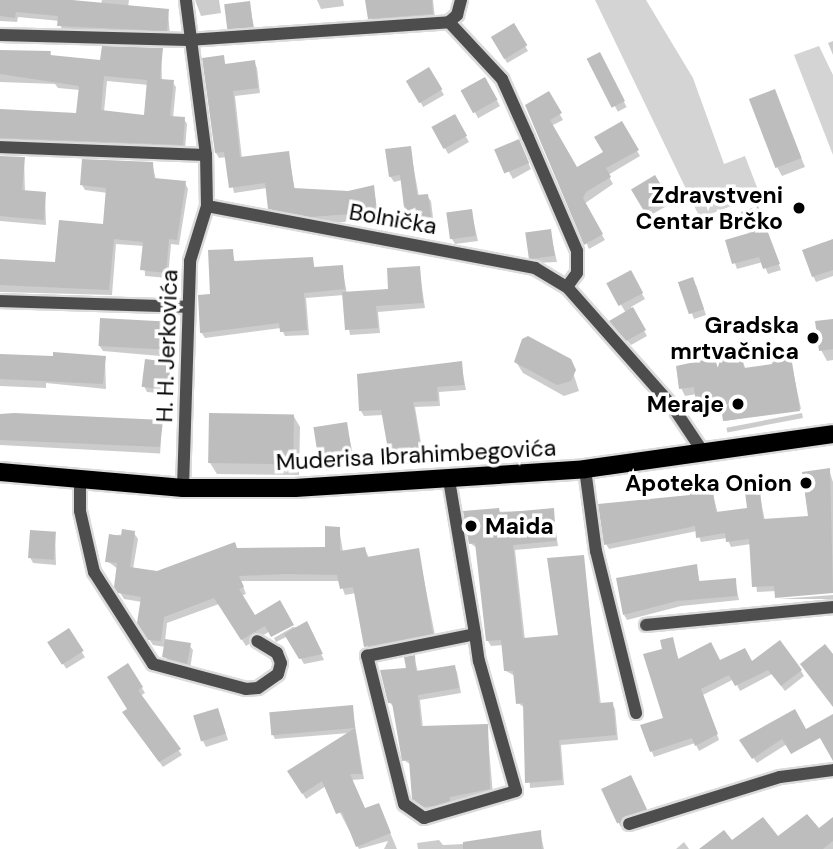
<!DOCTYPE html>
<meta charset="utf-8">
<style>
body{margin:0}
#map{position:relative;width:833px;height:849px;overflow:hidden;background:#fff;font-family:"DM Sans",sans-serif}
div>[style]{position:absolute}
.green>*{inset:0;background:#d4d4d4}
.shadow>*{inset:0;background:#0003;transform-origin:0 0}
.building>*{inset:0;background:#bdbdbd;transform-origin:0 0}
.roads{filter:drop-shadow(2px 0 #dbdbdb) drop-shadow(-2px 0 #dbdbdb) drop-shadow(0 2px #dbdbdb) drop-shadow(0 -2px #dbdbdb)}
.minor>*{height:12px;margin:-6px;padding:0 6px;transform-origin:6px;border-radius:6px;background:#4d4d4d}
.major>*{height:18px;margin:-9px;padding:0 9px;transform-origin:9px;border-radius:9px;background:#000}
.dots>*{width:19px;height:19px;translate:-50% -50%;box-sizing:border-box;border:4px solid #fff;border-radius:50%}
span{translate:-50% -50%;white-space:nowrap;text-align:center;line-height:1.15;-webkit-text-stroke:7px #fff;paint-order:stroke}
.poi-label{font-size:23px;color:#000;font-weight:700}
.right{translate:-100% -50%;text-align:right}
.left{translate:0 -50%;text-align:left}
.street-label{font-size:23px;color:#000}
</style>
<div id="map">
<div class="green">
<div style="clip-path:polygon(595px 0,646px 0,693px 78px,724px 164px,745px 156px,760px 195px,700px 218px)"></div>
<div style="clip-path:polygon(819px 46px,833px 75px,833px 155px,794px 55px)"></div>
</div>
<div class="shadow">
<div style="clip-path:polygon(0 0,101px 5px,102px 0,129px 0,128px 7px,168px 11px,170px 36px,62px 31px,60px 21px,18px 17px,17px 22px,0 21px)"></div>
<div style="clip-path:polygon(195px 0,219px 0,221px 13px,201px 16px)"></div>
<div style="clip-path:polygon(317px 0,343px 0,344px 6px,321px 9px)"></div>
<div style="clip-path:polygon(367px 0,433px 0,435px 19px,373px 24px)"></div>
<div style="clip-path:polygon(249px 2px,255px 32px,232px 33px,229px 28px)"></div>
<div style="left:513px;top:25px;width:30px;height:24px;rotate:60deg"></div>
<div style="clip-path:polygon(833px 41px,833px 55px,828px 43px)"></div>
<div style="clip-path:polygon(evenodd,161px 50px,162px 81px,172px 82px,176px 87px,173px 118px,184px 119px,187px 124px,185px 150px,0 142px,0 110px,78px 115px,80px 90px,58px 88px,55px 84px,0 82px,0 51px,50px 52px,52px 57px,102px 62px,161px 50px,107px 81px,149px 85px,146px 117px,104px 112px,107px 81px)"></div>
<div style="left:599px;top:55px;width:59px;height:10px;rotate:62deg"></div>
<div style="clip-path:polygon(223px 57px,226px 66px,254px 62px,257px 68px,260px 93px,235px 96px,242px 159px,288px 153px,295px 190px,349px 193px,373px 187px,379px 217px,337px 223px,273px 214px,267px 188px,234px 193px,227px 157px,219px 158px,216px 153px)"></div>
<div style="left:429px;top:69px;width:30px;height:24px;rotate:60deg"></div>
<div style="left:485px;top:79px;width:31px;height:25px;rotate:61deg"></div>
<div style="clip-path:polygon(774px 91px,805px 167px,782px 176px,777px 167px)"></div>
<div style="clip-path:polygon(548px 93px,563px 120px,551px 126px,576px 170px,606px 153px,621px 123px,640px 156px,608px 175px,613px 184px,584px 204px,605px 240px,589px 249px,527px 106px)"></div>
<div style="left:454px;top:116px;width:30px;height:24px;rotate:60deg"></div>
<div style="clip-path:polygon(521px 146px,531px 169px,513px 179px,498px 153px)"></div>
<div style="clip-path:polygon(410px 148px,419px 197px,427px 196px,431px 201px,434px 226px,411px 229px,402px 180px,394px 182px,390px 176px)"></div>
<div style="clip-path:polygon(24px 158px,25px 192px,45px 194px,46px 225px,0 221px,0 168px)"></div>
<div style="clip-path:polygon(152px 163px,156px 180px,185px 183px,188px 189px,179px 245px,171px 244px,168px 278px,145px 276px,144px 246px,116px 244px,112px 295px,0 292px,0 260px,56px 264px,105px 226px,108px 193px,85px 190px,82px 185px)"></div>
<div style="left:655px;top:178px;width:30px;height:24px;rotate:60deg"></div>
<div style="clip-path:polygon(471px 210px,478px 241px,455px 244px,452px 239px)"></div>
<div style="clip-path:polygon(760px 213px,781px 270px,768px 274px,763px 262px,737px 269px,727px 241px,751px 234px)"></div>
<div style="clip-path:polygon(550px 231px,557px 262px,534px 263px,531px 257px)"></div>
<div style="clip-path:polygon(833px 241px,833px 276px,816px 282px,813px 276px)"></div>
<div style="clip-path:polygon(232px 251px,235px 263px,312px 259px,315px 269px,342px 267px,347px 294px,390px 291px,419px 268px,425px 308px,378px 312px,380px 333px,350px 335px,344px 295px,306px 298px,309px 335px,285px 336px,281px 328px,205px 338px,201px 332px,212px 296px)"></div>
<div style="clip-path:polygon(630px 273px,645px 299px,631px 307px,647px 336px,631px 345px,614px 327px,626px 313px,609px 285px)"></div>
<div style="clip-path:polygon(680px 283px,696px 285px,706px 315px,694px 319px)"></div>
<div style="clip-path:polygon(833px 321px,833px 360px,827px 361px,821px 350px)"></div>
<div style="clip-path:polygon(160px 323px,160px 356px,103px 351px,99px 345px)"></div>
<div style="clip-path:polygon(789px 352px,801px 409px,725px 421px,723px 407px,702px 410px,697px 394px,685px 396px,681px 388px,740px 354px,746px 370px,773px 365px)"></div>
<div style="clip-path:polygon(0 356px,105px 358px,106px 389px,46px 383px,46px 388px,0 386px)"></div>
<div style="clip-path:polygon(569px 360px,579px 391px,564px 396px,523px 373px,516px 362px)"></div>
<div style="clip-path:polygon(170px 363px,170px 394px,147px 392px,144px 386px)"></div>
<div style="clip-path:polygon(461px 363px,466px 390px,439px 392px,440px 406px,415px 407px,424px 461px,395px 466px,383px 415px,364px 416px,361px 411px,359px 376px)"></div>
<div style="left:802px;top:413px;width:5px;height:77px;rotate:79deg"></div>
<div style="left:0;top:414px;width:162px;height:31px;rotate:3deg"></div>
<div style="clip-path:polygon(293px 415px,300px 427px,299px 475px,217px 474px,210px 463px)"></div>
<div style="left:346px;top:424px;width:41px;height:30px;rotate:77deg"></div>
<div style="clip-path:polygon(829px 470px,833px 482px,833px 592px,777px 596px,776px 591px,757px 592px,751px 544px,731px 547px,727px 538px,701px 542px,697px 531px,609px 549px,606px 544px,711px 487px,718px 514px,749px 509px,759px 492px,765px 521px,810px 518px)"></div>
<div style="clip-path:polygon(553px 510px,558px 546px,515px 550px,525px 640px,560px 637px,583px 557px,601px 705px,612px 704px,615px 709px,618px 740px,561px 745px,564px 785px,530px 788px,525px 708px,518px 703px,515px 676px,506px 671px,504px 645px,491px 646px,488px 641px,477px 548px,470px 543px,465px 513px)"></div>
<div style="clip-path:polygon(339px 528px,343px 552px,365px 549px,369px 558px,418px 550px,436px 640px,369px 653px,356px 593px,345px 595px,340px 581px,241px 581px,246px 594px,241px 596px,255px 617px,279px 603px,270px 631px,246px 646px,219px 604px,167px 623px,165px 641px,189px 645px,193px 650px,190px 669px,167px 663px,165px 647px,153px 645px,139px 623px,142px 602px,124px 599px,116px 586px,118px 569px,107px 561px,110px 536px,134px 533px,138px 539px,133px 569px,158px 573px,237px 549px,327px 549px)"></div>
<div style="clip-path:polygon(55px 534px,56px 565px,33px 563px,30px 557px)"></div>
<div style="clip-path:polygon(696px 566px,700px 583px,735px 580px,739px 600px,681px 606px,627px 620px,624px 615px)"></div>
<div style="clip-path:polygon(833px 595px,833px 599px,778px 599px)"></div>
<div style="clip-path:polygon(293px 627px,309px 629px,324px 660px,304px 664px,288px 636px,276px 642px,274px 638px)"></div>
<div style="left:68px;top:630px;width:32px;height:22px;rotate:58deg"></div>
<div style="clip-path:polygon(672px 639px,679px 660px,752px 664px,801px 671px,804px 676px,785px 691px,772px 674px,740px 691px,734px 679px,703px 695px,719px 740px,699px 751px,695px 743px,654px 757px,642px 726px,666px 719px,664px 651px)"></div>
<div style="clip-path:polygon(414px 657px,418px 672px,454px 666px,457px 672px,461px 693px,420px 700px,423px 728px,487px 725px,493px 795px,428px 812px,414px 798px,411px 765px,404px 760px,395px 708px,389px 702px)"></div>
<div style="clip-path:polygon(128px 665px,145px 693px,140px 696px,182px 755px,163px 767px,127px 718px)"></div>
<div style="clip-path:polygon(352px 707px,364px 779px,352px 780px,365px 810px,381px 811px,397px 849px,384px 849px,388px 841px,359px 849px,326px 786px,306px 799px,289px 771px,349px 733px,275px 739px,272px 733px)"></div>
<div style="clip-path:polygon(220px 715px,228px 740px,206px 747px,203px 741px)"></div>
<div style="clip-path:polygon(806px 732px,757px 763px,745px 746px)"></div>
<div style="clip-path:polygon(634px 783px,648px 815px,621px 827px,618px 822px)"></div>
<div style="clip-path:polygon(833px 820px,833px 849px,702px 849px,818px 831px)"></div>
<div style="clip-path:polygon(540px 832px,544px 849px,418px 849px,417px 843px,439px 840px,443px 845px,464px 844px)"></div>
<div style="clip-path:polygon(684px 842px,689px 849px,676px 849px)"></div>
</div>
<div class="building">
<div style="clip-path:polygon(0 0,72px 0,169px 9px,167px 31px,57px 26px,58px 16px,16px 12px,15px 18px,0 16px)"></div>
<div style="clip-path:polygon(365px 0,432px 0,433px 14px,368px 19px)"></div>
<div style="left:250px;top:1px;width:26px;height:26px;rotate:83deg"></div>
<div style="left:514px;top:23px;width:26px;height:27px;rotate:59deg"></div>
<div style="clip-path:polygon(evenodd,102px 46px,163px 48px,160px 79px,174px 80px,170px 116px,185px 117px,183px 145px,0 138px,0 109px,76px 113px,79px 86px,0 74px,0 50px,51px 51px,50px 55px,100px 60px,102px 46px,104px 76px,147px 80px,144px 115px,101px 110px,104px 76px)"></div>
<div style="left:600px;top:52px;width:55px;height:15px;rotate:63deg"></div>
<div style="clip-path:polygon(224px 55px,225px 64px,255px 60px,258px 88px,233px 91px,240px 157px,289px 151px,294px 188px,348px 191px,374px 185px,377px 212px,310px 217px,268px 209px,265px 183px,229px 188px,224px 152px,215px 153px,202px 58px)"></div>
<div style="left:429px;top:67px;width:26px;height:27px;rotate:59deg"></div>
<div style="left:485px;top:77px;width:26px;height:28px;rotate:61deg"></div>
<div style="left:775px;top:89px;width:74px;height:28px;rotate:69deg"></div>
<div style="clip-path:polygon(549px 91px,562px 113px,550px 120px,577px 167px,603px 152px,594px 137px,622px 121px,639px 150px,606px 168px,611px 177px,586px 192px,583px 198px,603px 234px,584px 245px,525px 105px)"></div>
<div style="left:455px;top:114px;width:25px;height:27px;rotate:61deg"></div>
<div style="left:519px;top:139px;width:26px;height:27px;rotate:67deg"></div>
<div style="clip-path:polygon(411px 146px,417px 195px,428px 194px,432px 221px,406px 224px,400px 175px,389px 177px,385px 149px)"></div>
<div style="clip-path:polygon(0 156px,25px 157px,22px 190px,46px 192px,44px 220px,0 216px)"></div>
<div style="clip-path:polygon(82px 159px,153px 162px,154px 178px,186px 181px,177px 240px,169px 239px,166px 273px,140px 270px,143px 242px,114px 239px,109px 290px,0 285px,0 259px,55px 262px,59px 220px,103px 224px,106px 188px,80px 185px)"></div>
<div style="left:655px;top:175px;width:26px;height:28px;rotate:59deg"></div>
<div style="clip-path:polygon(758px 206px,780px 264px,763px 269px,759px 257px,732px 264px,725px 240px,749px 233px,741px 212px)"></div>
<div style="left:472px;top:209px;width:27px;height:26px;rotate:82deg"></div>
<div style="left:551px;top:229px;width:27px;height:26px;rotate:82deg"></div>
<div style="clip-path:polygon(833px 239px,833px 270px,812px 277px,802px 250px)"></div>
<div style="clip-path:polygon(233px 249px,234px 261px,313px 257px,314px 267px,343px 265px,345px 289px,304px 293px,307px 330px,280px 332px,279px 323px,200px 333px,198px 295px,210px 294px,208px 250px)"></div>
<div style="clip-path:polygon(420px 266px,423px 303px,376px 306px,378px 328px,345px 330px,342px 292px,388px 289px,387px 268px)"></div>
<div style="left:631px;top:270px;width:26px;height:28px;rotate:62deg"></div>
<div style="left:693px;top:277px;width:34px;height:16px;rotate:71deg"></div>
<div style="clip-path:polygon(633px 307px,646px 330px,626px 341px,609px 321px)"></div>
<div style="left:100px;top:318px;width:61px;height:28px;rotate:3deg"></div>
<div style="clip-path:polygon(833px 319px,833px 349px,819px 351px,815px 321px)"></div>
<div style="clip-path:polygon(528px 336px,571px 359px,576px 370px,571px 381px,557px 385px,514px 362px,522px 339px)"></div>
<div style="clip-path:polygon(790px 350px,800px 411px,723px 421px,720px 400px,696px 404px,694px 387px,679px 389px,676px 366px,741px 352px,744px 368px,772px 364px,770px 352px)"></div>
<div style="clip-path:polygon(53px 352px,106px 356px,103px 384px,0 379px,0 354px,53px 356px)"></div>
<div style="left:145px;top:359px;width:26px;height:28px;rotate:7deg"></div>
<div style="clip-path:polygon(462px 361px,464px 385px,437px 387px,438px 401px,413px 402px,422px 455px,390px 461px,381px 410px,359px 411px,357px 374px)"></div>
<div style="clip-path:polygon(14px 413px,163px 420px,160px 447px,0 440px,0 414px)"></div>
<div style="left:209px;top:413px;width:85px;height:50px;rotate:1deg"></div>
<div style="left:347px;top:422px;width:37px;height:34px;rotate:81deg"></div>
<div style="clip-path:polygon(830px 468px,833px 593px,775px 598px,774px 586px,752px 587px,749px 539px,726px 542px,725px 533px,696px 538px,695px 526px,604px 545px,598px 504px,690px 495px,689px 489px,712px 485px,716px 512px,747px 508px,745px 492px,760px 490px,763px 519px,808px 516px,802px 472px)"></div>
<div style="clip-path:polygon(499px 508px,500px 513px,554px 508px,556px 541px,513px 545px,523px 638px,558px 635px,547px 558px,584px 555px,599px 703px,613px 702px,616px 735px,559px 740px,562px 780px,525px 783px,523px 703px,516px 704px,513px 671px,504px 671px,501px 640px,486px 641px,475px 543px,469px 544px,463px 511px)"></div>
<div style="clip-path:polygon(325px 526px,340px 527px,340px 551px,365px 547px,367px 557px,419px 548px,433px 634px,364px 647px,353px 587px,340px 589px,337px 575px,287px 574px,239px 576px,244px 587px,239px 589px,255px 615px,280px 600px,294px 625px,271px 637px,265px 626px,241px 640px,214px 598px,164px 617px,161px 641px,148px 640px,137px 623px,141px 597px,118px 593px,114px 587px,117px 563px,105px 562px,109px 534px,121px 536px,122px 529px,135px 531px,130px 567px,157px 571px,235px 542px,237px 548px,325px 547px)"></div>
<div style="left:30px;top:530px;width:26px;height:28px;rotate:4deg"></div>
<div style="clip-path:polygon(697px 564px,699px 581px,736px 578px,737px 596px,677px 601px,623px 615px,616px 578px)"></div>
<div style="clip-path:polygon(307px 621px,323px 654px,299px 659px,284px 634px)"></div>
<div style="left:69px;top:628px;width:27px;height:26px;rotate:57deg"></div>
<div style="clip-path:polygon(673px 637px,678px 659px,711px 642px,720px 660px,745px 648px,752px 661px,780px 640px,802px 670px,781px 686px,768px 670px,735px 686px,729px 675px,701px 689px,718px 734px,695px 746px,692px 738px,650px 752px,640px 725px,663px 718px,643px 654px,662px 649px,660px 640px)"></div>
<div style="clip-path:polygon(165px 639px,191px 643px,187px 664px,162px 657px)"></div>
<div style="clip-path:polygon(825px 644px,833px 654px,833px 707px,800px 664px)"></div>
<div style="clip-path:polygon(415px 655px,416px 671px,455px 665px,459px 688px,418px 695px,421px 726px,488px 724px,490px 789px,450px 797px,450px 801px,434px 806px,423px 807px,412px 799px,409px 760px,402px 761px,392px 703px,388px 703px,380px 670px,406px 668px,404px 657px)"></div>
<div style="clip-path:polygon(128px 663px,143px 687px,138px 690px,181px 749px,159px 762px,122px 712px,127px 709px,107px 677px)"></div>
<div style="left:353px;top:705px;width:23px;height:84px;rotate:85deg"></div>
<div style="left:218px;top:708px;width:27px;height:26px;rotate:73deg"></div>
<div style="clip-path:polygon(795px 709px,806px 729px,833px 714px,833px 761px,820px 738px,791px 754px,782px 739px,752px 759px,739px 740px)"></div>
<div style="clip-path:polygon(355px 728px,362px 774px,350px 774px,365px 808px,379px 803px,391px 833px,356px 847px,342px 812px,336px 814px,322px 781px,302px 794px,287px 771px)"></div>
<div style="left:631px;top:775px;width:38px;height:33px;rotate:65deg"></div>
<div style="clip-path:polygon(807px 814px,819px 828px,833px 817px,833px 841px,823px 849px,699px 849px,724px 830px,732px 840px,763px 817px,778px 836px)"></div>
<div style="clip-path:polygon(541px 830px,542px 849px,463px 849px,463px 842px)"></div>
</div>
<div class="roads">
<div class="minor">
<div style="left:449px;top:22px;width:78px;rotate:47.1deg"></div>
<div style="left:502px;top:79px;width:64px;rotate:65.9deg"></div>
<div style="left:528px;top:137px;width:124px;rotate:66.7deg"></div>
<div style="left:577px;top:251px;width:22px;rotate:90deg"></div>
<div style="left:577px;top:273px;width:17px;rotate:126deg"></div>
<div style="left:0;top:35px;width:188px;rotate:1.5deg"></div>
<div style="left:188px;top:40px;width:262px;rotate:-3.9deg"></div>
<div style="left:449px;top:22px;width:11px;rotate:-41deg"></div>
<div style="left:457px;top:15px;width:16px;rotate:-75deg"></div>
<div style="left:0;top:147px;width:206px;rotate:2.2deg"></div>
<div style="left:207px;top:206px;width:334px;rotate:10.7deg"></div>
<div style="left:535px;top:268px;width:37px;rotate:31deg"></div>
<div style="left:567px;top:287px;width:160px;rotate:48.5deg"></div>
<div style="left:673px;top:407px;width:50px;rotate:56.3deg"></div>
<div style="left:0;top:301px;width:187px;rotate:1.8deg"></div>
<div style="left:585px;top:469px;width:83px;rotate:82.4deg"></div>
<div style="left:596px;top:551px;width:167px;rotate:76.1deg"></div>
<div style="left:80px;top:479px;width:32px;rotate:90deg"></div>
<div style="left:80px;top:511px;width:63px;rotate:77.1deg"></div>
<div style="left:94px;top:572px;width:109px;rotate:57.3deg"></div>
<div style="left:153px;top:664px;width:96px;rotate:15deg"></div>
<div style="left:246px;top:689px;width:12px;rotate:-5deg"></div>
<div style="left:258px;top:688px;width:24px;rotate:-35deg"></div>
<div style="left:278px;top:674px;width:11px;rotate:-75deg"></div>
<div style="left:281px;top:663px;width:11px;rotate:-112deg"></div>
<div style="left:277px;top:653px;width:23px;rotate:-149deg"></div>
<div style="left:449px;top:480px;width:156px;rotate:80.4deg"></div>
<div style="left:475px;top:634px;width:27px;rotate:82deg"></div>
<div style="left:479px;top:661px;width:135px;rotate:74.1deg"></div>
<div style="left:516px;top:791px;width:96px;rotate:163.6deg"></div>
<div style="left:424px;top:818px;width:24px;rotate:-145deg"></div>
<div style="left:404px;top:804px;width:153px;rotate:-104deg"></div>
<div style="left:367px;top:656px;width:110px;rotate:-11.5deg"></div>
<div style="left:183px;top:488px;width:227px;rotate:-88.2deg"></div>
<div style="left:190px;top:261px;width:58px;rotate:-72.8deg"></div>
<div style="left:207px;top:206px;width:51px;rotate:-91.1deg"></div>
<div style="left:206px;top:155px;width:156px;rotate:-97.4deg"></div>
<div style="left:646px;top:625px;width:188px;rotate:-5.5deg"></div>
<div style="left:629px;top:824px;width:158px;rotate:-17.3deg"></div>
<div style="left:780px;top:777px;width:53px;rotate:-7.5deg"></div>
</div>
<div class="major">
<div style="left:0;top:472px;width:184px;rotate:5deg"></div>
<div style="left:183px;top:488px;width:112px"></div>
<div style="left:295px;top:488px;width:291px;rotate:-3.7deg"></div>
<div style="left:585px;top:469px;width:250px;rotate:-8deg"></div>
</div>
</div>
<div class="dots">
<div style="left:799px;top:208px;background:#000"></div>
<div style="left:813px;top:338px;background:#000"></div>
<div style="left:738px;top:404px;background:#000"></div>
<div style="left:806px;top:483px;background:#000"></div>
<div style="left:471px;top:526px;background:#000"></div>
</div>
<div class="poi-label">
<span class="right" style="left:783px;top:208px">Zdravstveni<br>Centar Brčko</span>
<span class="right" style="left:799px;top:338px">Gradska<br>mrtvačnica</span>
<span class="right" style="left:724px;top:404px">Meraje</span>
<span class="right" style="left:792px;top:483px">Apoteka Onion</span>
<span class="left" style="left:485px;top:526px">Maida</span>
</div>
<div class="street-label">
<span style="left:393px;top:219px;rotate:10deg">Bolnička</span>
<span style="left:167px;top:346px;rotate:-88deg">H. H. Jerkovića</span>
<span style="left:416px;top:455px;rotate:-3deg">Muderisa Ibrahimbegovića</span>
</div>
</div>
